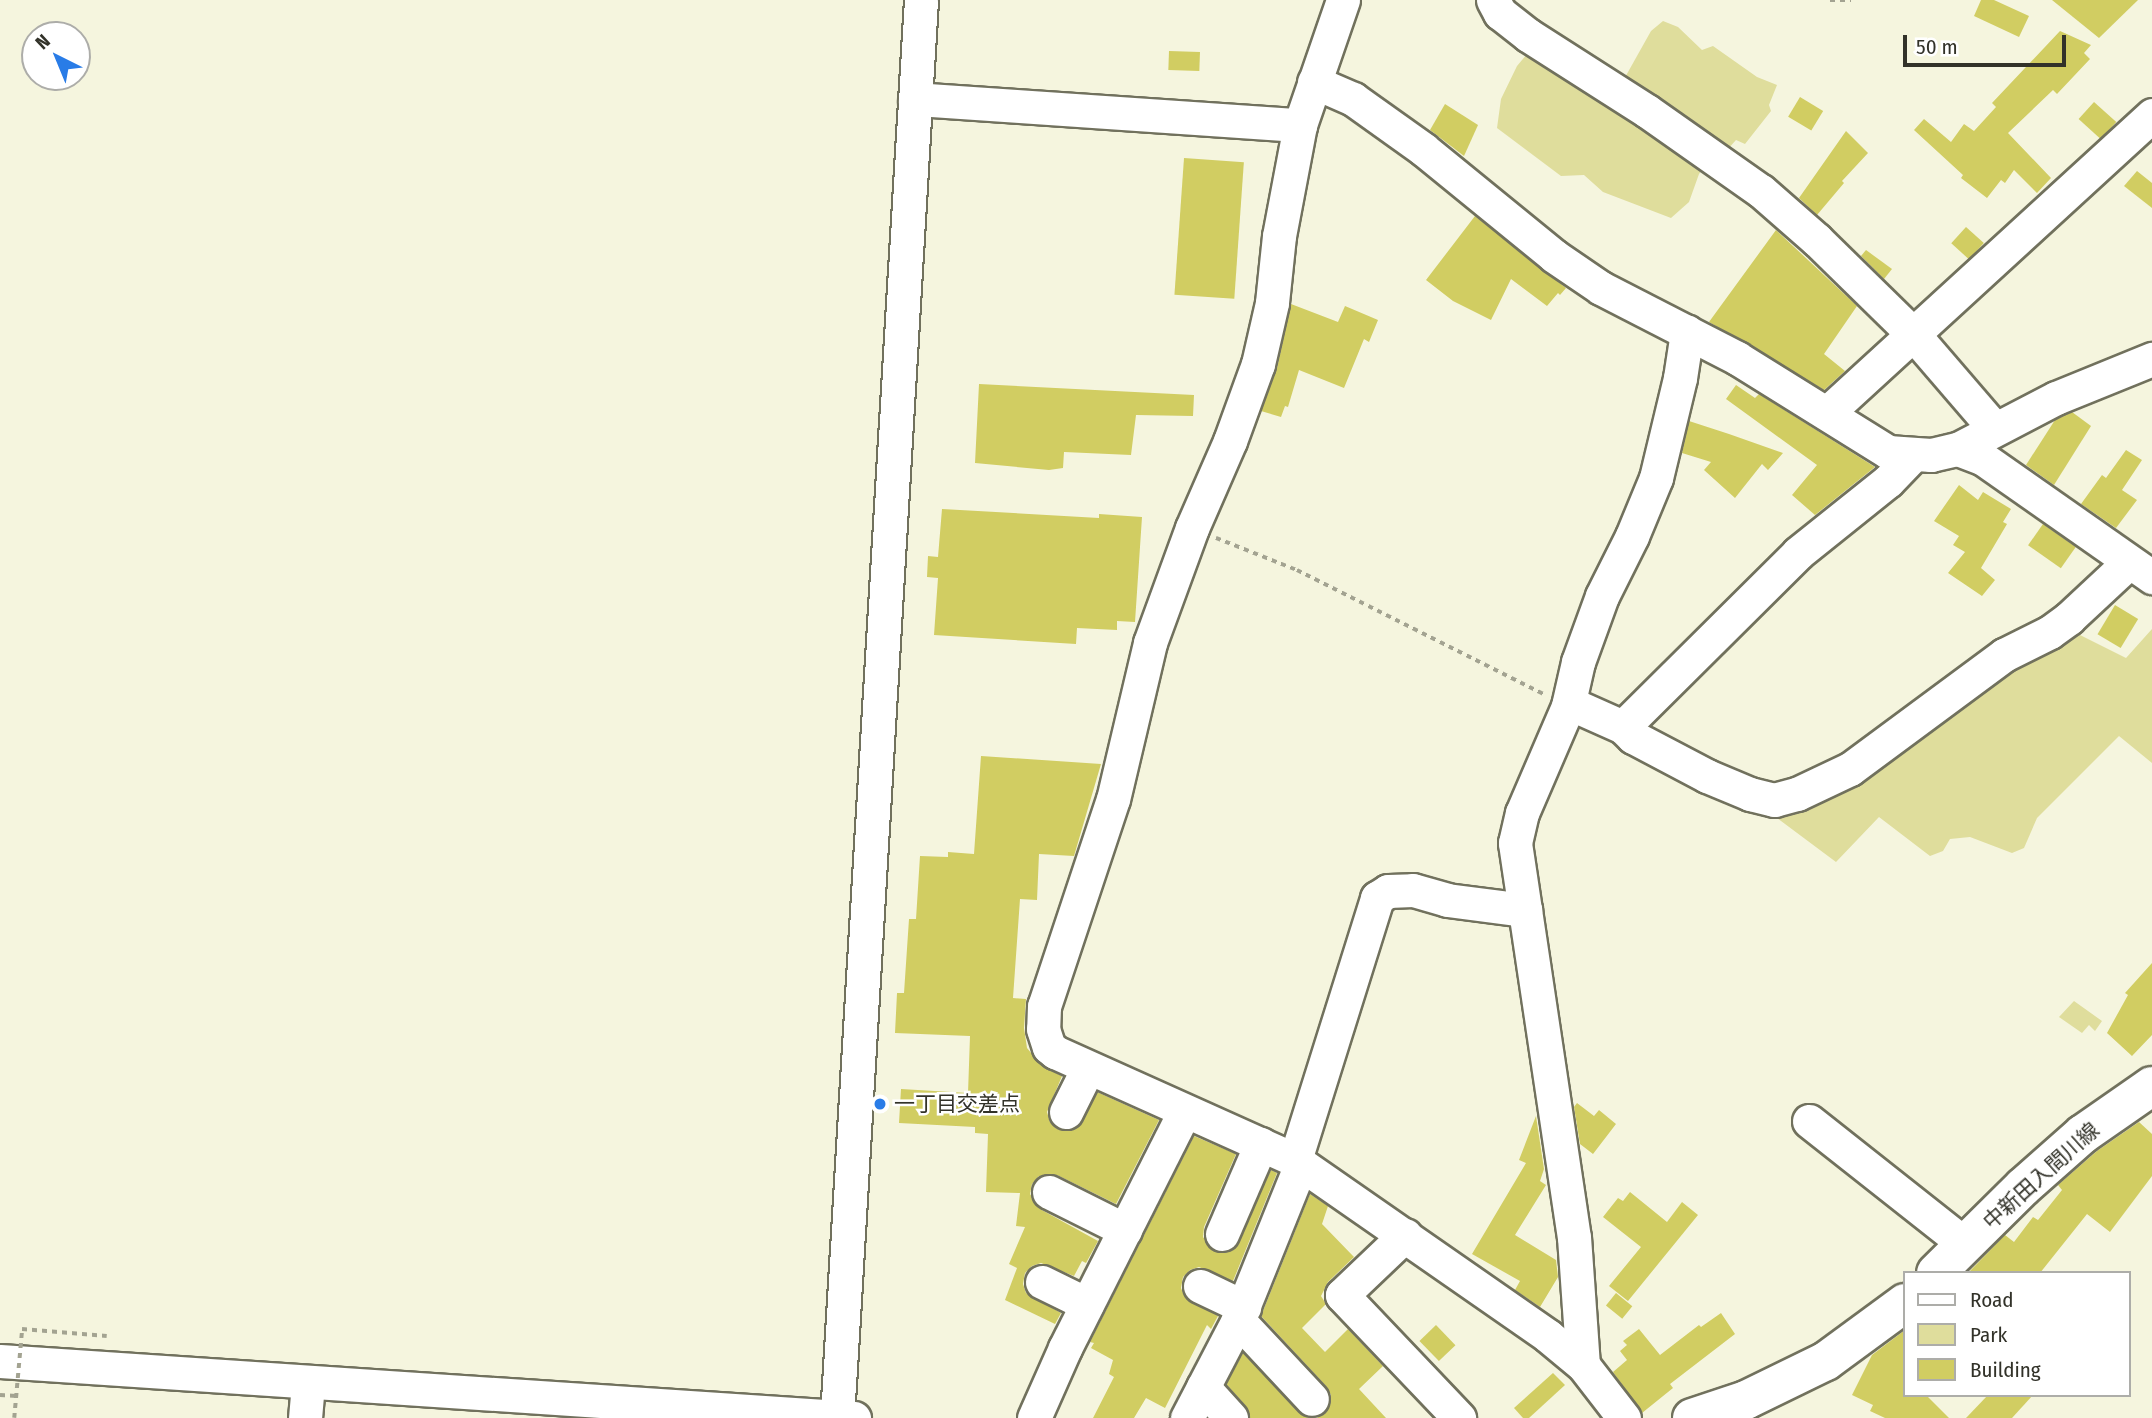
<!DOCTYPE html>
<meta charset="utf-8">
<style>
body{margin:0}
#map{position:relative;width:2152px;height:1418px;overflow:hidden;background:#f5f5de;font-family:"Fira Sans Condensed","Noto Sans JP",sans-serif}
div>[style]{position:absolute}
.green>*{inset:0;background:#dfdd9c}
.building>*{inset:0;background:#d1cd62;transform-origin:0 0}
.path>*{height:3.5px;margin-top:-1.75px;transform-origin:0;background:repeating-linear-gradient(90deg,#a3a391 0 5px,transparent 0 10px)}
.roads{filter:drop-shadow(2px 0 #71715d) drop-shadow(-2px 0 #71715d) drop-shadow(0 2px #71715d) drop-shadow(0 -2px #71715d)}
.minor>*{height:33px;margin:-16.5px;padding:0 16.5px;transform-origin:16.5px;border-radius:16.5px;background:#fff}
.major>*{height:38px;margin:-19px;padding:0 19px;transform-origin:19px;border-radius:19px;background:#fff}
.path-bridge>*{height:3.5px;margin-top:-1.75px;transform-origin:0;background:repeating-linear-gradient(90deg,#a3a391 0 5px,transparent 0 10px)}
.dots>*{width:19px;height:19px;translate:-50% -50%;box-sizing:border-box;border:4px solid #fff;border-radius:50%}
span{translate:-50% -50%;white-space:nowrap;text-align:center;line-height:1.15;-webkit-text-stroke:5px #fff;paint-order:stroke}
.poi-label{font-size:21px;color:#323229}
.left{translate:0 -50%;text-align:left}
.street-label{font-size:21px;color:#323229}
.legend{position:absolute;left:1903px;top:1271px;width:228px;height:126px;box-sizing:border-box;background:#fff;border:2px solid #adada9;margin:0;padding:9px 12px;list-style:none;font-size:21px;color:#323229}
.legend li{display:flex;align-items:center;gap:14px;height:35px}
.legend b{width:35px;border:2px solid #adada9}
.north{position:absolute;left:21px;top:21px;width:70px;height:70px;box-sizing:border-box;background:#fff;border:2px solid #adada9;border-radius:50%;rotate:317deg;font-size:19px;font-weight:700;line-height:28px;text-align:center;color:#323229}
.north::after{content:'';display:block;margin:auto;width:24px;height:32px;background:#297ce7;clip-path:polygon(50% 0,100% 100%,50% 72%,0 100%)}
.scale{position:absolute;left:1903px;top:35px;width:163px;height:32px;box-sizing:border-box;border:4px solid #323229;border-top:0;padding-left:9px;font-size:21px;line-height:24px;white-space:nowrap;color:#323229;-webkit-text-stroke:5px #fff;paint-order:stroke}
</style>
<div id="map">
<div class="green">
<div style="clip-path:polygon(1663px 21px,1678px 27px,1702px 50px,1713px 46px,1757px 77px,1777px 85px,1769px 105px,1771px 111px,1745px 144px,1736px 140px,1727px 150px,1716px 152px,1699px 174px,1689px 202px,1671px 218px,1603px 192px,1584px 175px,1561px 176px,1497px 128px,1501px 99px,1517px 66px,1533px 47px,1614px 97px,1651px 31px)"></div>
<div style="clip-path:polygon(2152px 629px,2152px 763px,2119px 736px,2037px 818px,2024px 848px,2012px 853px,1970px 837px,1950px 839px,1943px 851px,1930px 856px,1879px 817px,1836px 862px,1777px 818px,1856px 776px,1998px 669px,2080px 635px,2126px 658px)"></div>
<div style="clip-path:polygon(2074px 1001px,2102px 1021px,2095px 1031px,2089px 1025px,2082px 1033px,2059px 1017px)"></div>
</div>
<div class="building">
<div style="clip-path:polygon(1981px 0,1994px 0,2029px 16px,2019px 37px,1974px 16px)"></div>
<div style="clip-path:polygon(2052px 0,2138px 0,2099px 38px)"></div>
<div style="clip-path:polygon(2060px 31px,2091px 45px,2084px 53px,2090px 59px,2057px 94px,2053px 90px,2008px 133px,2051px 178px,2037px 193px,2014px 170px,2005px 183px,2001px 180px,1987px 198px,1961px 178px,1963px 175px,1914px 130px,1924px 119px,1951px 142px,1964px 124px,1974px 131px,1996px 107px,1992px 103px)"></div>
<div style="left:1169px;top:51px;width:31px;height:19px;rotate:2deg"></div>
<div style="left:1800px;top:97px;width:27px;height:23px;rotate:31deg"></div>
<div style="left:2094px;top:102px;width:30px;height:23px;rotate:42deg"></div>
<div style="clip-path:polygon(1445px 104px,1478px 125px,1464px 156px,1430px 130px)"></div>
<div style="clip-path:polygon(1846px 131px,1868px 153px,1842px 181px,1844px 183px,1817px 215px,1799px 198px)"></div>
<div style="left:1184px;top:158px;width:60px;height:137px;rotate:4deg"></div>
<div style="clip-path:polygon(2137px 171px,2152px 183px,2152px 208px,2124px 186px)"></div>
<div style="clip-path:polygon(1475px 216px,1566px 288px,1560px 295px,1558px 293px,1547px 306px,1511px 279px,1491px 320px,1453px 301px,1426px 280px)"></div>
<div style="left:1966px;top:227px;width:24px;height:22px;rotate:42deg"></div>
<div style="clip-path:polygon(1776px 230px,1857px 306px,1824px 354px,1845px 371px,1824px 390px,1709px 322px)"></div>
<div style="clip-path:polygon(1866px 250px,1892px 269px,1884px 279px,1861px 256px)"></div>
<div style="clip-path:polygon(1291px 304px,1338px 322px,1345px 306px,1378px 320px,1369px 342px,1364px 339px,1344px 388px,1299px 370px,1288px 407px,1285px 406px,1281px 417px,1261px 411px,1277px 368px)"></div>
<div style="clip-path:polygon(979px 384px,1194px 395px,1193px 416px,1136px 415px,1131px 455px,1064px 452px,1063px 468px,1049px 470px,975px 463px)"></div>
<div style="clip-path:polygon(1736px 385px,1755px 398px,1759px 394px,1875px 467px,1815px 515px,1792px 495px,1817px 465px,1726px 399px)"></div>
<div style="clip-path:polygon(2072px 412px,2091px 426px,2054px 485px,2026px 465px,2055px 420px)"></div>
<div style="clip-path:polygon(1689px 421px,1729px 434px,1783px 453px,1768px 470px,1762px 464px,1735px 498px,1704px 470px,1711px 462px,1682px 453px)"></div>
<div style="clip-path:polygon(2126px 450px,2142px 460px,2122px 490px,2137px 500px,2116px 528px,2081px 504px,2102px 475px,2106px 478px)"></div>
<div style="clip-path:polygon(1959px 485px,1978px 500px,1983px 492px,2011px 509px,2003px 522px,2007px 524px,1981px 568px,1995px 580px,1982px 596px,1948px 573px,1965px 552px,1953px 545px,1959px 536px,1934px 521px)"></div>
<div style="clip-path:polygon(942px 509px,1099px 518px,1099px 514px,1142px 517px,1135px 622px,1117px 621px,1117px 630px,1077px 628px,1076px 644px,934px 635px,938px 578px,927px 577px,928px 556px,938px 557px)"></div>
<div style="left:2043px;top:524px;width:40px;height:26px;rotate:35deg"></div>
<div style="left:2115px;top:605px;width:27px;height:34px;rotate:31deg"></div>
<div style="clip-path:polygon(981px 756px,1101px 764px,1074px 856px,1039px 854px,1037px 900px,1020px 899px,1013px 998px,1026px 999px,1024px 1028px,1027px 1048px,1043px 1067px,1062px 1076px,1047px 1112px,1050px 1122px,1057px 1129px,1066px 1131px,1077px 1128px,1097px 1092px,1159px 1120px,1116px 1204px,1057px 1175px,1039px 1176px,1032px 1184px,1030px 1194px,1040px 1209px,1098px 1241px,1086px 1263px,1082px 1261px,1074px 1276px,1041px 1263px,1032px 1266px,1025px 1273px,1023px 1284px,1026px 1293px,1061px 1313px,1055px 1324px,1005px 1300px,1017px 1268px,1009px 1264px,1025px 1227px,1016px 1226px,1020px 1193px,986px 1192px,988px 1134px,975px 1133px,975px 1127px,899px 1123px,901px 1089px,968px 1093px,970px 1036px,895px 1033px,897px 993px,904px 993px,909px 919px,916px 919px,920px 856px,948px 857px,948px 852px,974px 854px)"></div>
<div style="clip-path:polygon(2152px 963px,2152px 1035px,2132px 1056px,2107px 1033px,2128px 995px,2125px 993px)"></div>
<div style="clip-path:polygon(1577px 1103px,1594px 1116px,1599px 1110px,1616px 1124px,1593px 1154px,1580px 1144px,1574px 1107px)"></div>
<div style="clip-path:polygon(1536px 1116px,1544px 1169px,1540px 1181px,1546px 1185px,1515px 1235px,1556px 1260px,1558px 1277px,1540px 1307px,1515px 1290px,1520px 1281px,1472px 1254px,1526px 1163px,1519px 1160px)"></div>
<div style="clip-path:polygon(2139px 1122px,2152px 1134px,2152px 1176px,2110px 1232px,2087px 1214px,2040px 1273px,1968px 1273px,2005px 1235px,2014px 1242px,2033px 1217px,2038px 1220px,2062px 1190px,2058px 1185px,2097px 1151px)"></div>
<div style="clip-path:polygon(1194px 1136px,1236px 1154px,1204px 1227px,1203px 1237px,1214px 1251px,1225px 1253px,1234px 1249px,1271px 1170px,1277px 1173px,1233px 1281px,1199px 1267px,1190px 1270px,1183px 1277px,1181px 1288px,1185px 1297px,1218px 1316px,1211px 1329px,1207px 1325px,1165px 1408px,1146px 1398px,1134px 1418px,1093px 1418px,1114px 1377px,1109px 1374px,1113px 1360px,1091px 1348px,1094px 1343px,1090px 1342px)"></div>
<div style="clip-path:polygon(1630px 1192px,1667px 1222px,1682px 1202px,1698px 1215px,1628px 1301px,1609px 1286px,1641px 1247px,1603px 1217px,1618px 1198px,1623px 1201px)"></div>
<div style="clip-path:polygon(1310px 1194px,1328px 1206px,1322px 1224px,1354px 1257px,1328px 1282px,1321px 1296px,1326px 1304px,1302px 1328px,1325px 1352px,1348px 1329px,1383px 1366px,1359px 1389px,1386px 1418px,1250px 1418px,1245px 1405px,1226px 1384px,1243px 1353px,1306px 1417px,1317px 1418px,1330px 1405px,1331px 1395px,1326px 1386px,1261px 1316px)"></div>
<div style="left:1616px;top:1293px;width:21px;height:16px;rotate:39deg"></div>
<div style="clip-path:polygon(1721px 1313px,1735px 1334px,1670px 1384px,1673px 1388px,1642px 1413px,1613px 1372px,1627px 1360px,1620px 1351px,1627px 1345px,1623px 1341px,1639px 1329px,1660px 1355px,1699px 1325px,1701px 1327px)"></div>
<div style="left:1436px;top:1325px;width:28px;height:23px;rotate:46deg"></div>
<div style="clip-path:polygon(1905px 1330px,1905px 1395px,1926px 1395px,1949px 1418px,1885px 1418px,1870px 1411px,1873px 1405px,1852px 1395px,1872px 1355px)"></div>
<div style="clip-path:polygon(1553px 1373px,1565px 1385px,1529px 1418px,1523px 1418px,1514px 1408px)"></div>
<div style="clip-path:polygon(1988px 1395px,2033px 1395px,2012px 1418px,1966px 1418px)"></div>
</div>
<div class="path">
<div style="left:1830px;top:0;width:21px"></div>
<div style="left:1216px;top:538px;width:87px;rotate:21.6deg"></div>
<div style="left:1297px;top:570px;width:276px;rotate:26.7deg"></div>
<div style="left:0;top:1395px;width:17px;rotate:3deg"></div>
</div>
<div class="roads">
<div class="minor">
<div style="left:1343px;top:0;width:132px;rotate:109deg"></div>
<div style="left:1300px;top:125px;width:113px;rotate:100.7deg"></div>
<div style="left:1279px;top:236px;width:67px;rotate:96deg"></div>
<div style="left:1272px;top:303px;width:63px;rotate:102.9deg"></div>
<div style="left:1258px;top:364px;width:82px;rotate:110deg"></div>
<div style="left:1230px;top:441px;width:95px;rotate:113.6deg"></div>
<div style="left:1192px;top:528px;width:122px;rotate:110.1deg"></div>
<div style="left:1150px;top:643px;width:160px;rotate:103.3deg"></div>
<div style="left:1113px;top:799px;width:218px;rotate:108.4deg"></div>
<div style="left:1044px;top:1006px;width:23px;rotate:92deg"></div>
<div style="left:1043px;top:1029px;width:19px;rotate:72deg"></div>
<div style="left:1049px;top:1047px;width:8px;rotate:40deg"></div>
<div style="left:1055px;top:1052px;width:263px;rotate:24.2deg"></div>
<div style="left:1295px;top:1160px;width:308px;rotate:34.8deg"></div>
<div style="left:1548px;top:1336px;width:45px;rotate:39.6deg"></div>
<div style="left:1583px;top:1365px;width:67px;rotate:52.3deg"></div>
<div style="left:1493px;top:0;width:15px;rotate:62deg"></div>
<div style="left:1500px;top:13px;width:36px;rotate:38deg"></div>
<div style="left:1528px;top:35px;width:141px;rotate:32.6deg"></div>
<div style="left:1647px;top:111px;width:139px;rotate:35.1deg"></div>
<div style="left:1761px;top:191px;width:74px;rotate:41.2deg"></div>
<div style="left:1817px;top:240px;width:136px;rotate:44.4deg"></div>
<div style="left:1914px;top:335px;width:123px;rotate:49.3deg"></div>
<div style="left:1314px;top:82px;width:43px;rotate:23.6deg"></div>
<div style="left:1353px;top:99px;width:86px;rotate:35.5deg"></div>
<div style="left:1423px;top:149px;width:169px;rotate:39.2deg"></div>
<div style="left:1554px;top:256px;width:57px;rotate:34.2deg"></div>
<div style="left:1601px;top:288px;width:153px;rotate:27.2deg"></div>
<div style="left:1737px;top:358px;width:178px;rotate:31.9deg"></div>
<div style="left:1888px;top:452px;width:43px;rotate:4deg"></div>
<div style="left:1931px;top:455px;width:28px;rotate:-13deg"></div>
<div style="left:1958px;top:449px;width:110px;rotate:-27.5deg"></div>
<div style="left:2056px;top:398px;width:104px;rotate:-22.1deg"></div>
<div style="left:915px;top:99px;width:386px;rotate:3.9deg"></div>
<div style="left:1827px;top:413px;width:441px;rotate:-42.5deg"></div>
<div style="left:1958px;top:449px;width:26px;rotate:21deg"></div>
<div style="left:1982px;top:458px;width:208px;rotate:35deg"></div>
<div style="left:1569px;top:703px;width:59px;rotate:24deg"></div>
<div style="left:1623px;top:727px;width:247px;rotate:-44.8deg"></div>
<div style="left:1798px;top:553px;width:115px;rotate:-38.7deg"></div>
<div style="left:1888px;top:481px;width:37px;rotate:-46deg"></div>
<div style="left:1623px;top:727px;width:14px;rotate:45deg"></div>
<div style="left:1633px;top:737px;width:84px;rotate:27.8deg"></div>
<div style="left:1707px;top:776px;width:47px;rotate:22.7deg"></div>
<div style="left:1750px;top:794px;width:25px;rotate:14deg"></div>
<div style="left:1774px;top:800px;width:24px;rotate:-15deg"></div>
<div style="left:1797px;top:794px;width:59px;rotate:-25.3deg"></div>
<div style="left:1850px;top:769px;width:192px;rotate:-36.5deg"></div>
<div style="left:2004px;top:655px;width:51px;rotate:-26.6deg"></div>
<div style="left:2050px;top:632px;width:24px;rotate:-36deg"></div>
<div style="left:2069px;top:618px;width:82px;rotate:-43deg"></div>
<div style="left:1525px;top:910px;width:331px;rotate:81.5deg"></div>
<div style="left:1574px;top:1237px;width:128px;rotate:86deg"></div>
<div style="left:1066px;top:1112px;width:49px;rotate:-63.4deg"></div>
<div style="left:1809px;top:1121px;width:199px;rotate:38.3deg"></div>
<div style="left:1295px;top:1160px;width:275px;rotate:-72.6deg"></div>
<div style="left:1377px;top:898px;width:13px;rotate:-32deg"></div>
<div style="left:1388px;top:891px;width:25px;rotate:-2deg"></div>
<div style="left:1413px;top:890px;width:35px;rotate:16deg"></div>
<div style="left:1447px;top:900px;width:79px;rotate:7.3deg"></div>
<div style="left:1525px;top:910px;width:68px;rotate:-98.5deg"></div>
<div style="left:1515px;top:843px;width:31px;rotate:-77deg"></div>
<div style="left:1522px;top:813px;width:116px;rotate:-66.7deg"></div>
<div style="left:1568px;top:706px;width:45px;rotate:-77.2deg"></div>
<div style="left:1578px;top:662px;width:70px;rotate:-70deg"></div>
<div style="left:1602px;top:596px;width:67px;rotate:-63.4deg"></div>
<div style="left:1632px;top:536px;width:63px;rotate:-67.5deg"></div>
<div style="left:1656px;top:478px;width:103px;rotate:-76.5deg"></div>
<div style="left:1680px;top:378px;width:47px;rotate:-81.3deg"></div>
<div style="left:1049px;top:1192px;width:85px;rotate:26.6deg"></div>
<div style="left:1222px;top:1234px;width:98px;rotate:-66.6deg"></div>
<div style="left:1405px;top:1235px;width:87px;rotate:136.4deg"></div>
<div style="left:1342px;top:1295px;width:170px;rotate:46.4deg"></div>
<div style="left:1042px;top:1282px;width:50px;rotate:26.1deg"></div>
<div style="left:1200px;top:1286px;width:49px;rotate:25.5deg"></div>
<div style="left:1238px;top:1320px;width:108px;rotate:46.9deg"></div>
<div style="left:0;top:1361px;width:856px;rotate:3.82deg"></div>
<div style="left:1203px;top:1387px;width:42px;rotate:47.9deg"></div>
<div style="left:305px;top:1418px;width:36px;rotate:-85deg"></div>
<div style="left:837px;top:1418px;width:1420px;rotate:-86.61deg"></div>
<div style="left:1034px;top:1418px;width:77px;rotate:-66.1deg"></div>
<div style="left:1065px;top:1348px;width:264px;rotate:-63.2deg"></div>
<div style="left:1187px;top:1418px;width:110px;rotate:-62.5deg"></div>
<div style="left:1238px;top:1320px;width:168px;rotate:-68deg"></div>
</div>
<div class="major">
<div style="left:1936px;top:1273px;width:122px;rotate:-44.7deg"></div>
<div style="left:2023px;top:1187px;width:80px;rotate:-41.5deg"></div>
<div style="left:2083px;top:1134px;width:84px;rotate:-34.8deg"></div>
<div style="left:1692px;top:1418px;width:57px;rotate:-18.4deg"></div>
<div style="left:1746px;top:1400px;width:89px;rotate:-26deg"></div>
<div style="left:1826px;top:1361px;width:98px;rotate:-36.3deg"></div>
</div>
</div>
<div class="path-bridge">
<div style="left:14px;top:1418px;width:89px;rotate:-84.9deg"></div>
<div style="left:22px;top:1329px;width:85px;rotate:4.7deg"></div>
</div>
<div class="dots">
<div style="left:880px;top:1104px;background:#297ce7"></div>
</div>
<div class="poi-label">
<span class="left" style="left:894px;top:1104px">一丁目交差点</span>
</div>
<div class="street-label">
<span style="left:2041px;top:1176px;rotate:-42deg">中新田入間川線</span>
</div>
<ul class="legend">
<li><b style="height:9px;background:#fff"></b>Road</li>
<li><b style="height:19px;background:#dfdd9c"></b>Park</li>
<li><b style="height:19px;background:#d1cd62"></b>Building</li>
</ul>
<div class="north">N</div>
<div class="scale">50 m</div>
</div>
